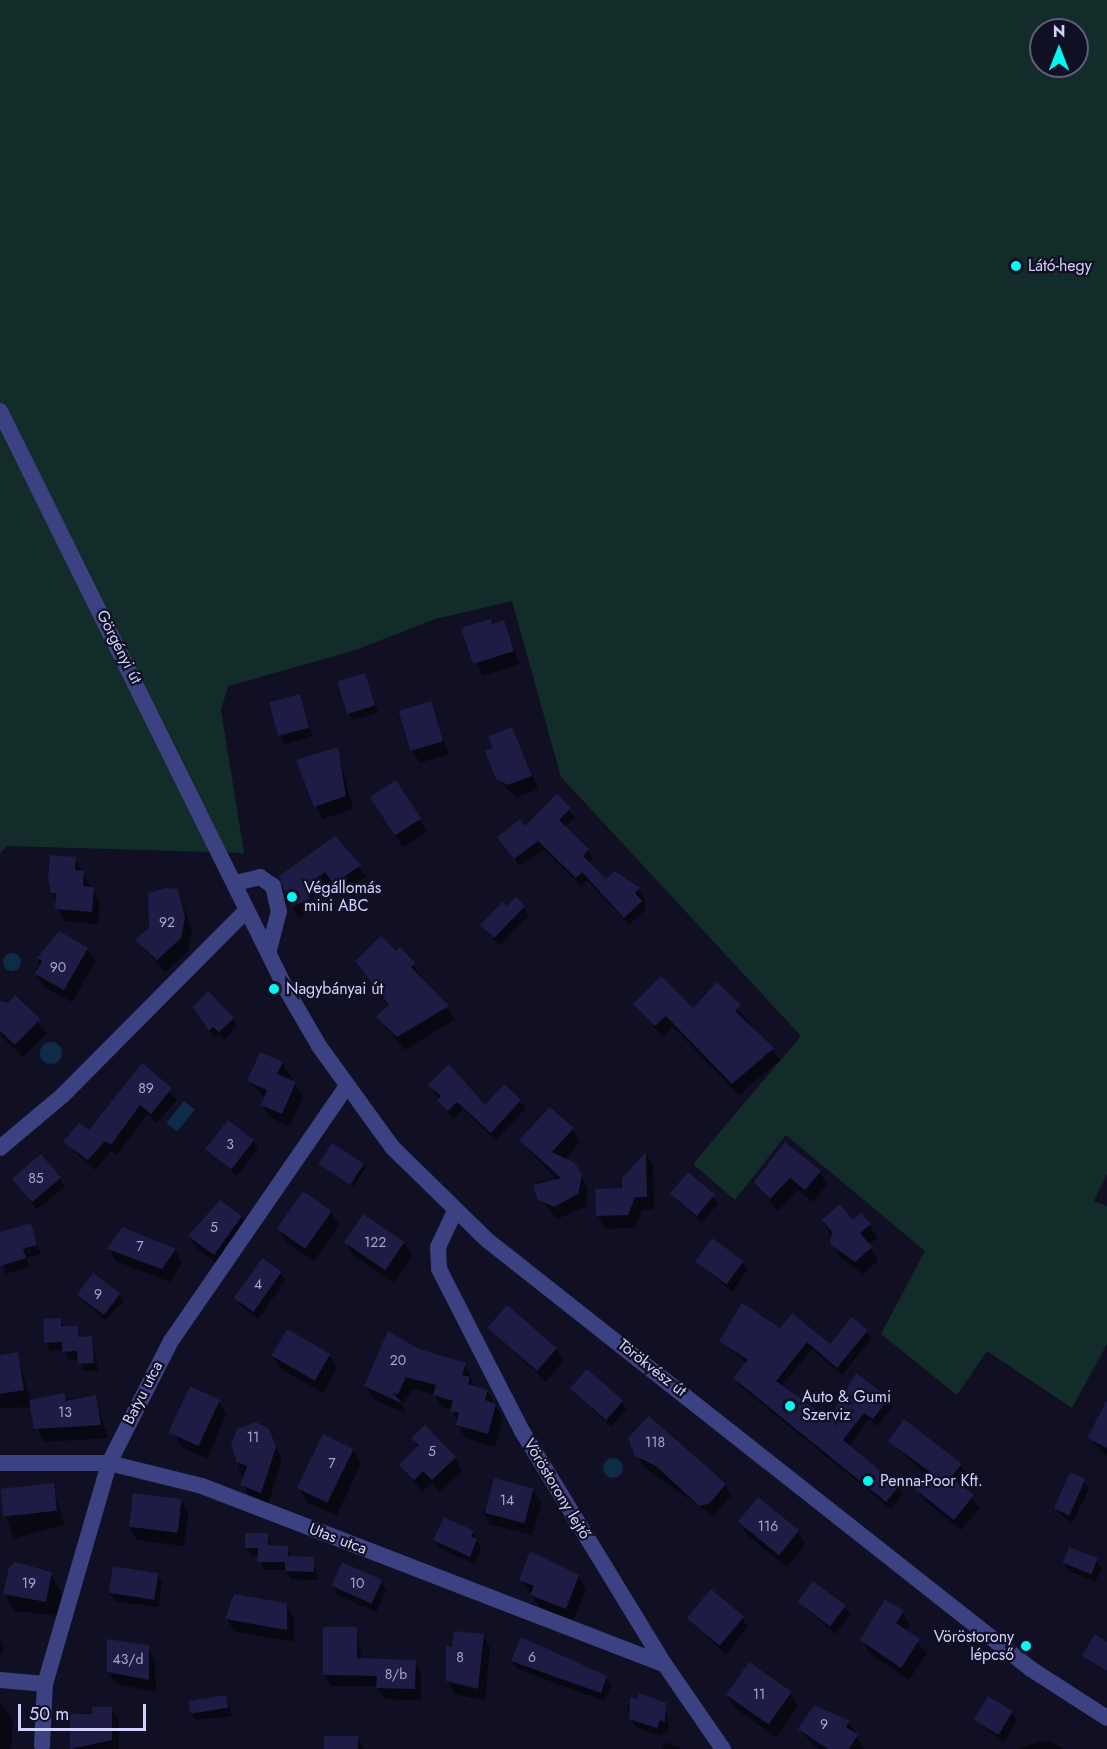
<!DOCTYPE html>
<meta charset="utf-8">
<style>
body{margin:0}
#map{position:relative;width:1107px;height:1749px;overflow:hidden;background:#100f23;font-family:Jost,sans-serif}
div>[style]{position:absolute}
.green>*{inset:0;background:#122d29}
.water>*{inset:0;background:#0e2c48;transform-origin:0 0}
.round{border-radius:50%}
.shadow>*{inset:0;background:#0007;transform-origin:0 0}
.building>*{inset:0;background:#1e1b44;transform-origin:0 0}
.minor>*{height:16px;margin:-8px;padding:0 8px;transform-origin:8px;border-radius:8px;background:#3b4181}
.dots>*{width:16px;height:16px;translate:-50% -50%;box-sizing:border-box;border:3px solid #100f23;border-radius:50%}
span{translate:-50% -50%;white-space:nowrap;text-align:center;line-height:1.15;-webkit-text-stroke:4.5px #100f23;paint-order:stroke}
.number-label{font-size:14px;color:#a5a4d0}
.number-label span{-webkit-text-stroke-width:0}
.poi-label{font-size:16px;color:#d2d2fe}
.left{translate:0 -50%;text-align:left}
.right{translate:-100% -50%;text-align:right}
.street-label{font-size:16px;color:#d2d2fe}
.north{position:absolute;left:1029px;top:18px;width:60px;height:60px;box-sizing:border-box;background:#100f23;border:2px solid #5e5d7b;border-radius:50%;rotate:0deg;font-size:16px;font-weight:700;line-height:24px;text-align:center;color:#d2d2fe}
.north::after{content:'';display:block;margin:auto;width:21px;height:27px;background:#05f7f1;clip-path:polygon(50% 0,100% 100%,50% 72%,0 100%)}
.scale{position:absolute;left:18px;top:1704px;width:128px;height:27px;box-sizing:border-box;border:3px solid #d2d2fe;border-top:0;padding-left:8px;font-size:18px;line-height:21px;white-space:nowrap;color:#d2d2fe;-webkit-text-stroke:4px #100f23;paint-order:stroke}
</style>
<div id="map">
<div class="green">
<div style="clip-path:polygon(evenodd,0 0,1107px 0,1107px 1174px,1094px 1201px,1107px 1206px,1107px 1344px,1072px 1408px,987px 1351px,957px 1395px,881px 1334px,925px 1251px,786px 1135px,735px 1200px,693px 1164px,801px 1036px,561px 777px,512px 601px,435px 619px,353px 651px,228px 686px,221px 710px,244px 853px,7px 846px,0 853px,0 0,1041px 30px,1077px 30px,1077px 66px,1041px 66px,1041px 30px)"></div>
</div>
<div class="water">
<div class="round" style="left:3px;top:953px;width:18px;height:18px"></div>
<div class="round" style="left:40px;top:1042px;width:22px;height:22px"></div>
<div style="left:184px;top:1101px;width:14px;height:28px;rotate:39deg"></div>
<div class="round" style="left:603px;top:1458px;width:20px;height:20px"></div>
</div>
<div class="shadow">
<div style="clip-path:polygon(503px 621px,520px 664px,482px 676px,463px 629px)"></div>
<div style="clip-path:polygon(365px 675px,378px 713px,353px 720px,348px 712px)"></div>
<div style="clip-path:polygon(299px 696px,313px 736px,285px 744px,280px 735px)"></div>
<div style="clip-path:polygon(430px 703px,449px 754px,420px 763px,412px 750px)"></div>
<div style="clip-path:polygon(512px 729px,538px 789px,516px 798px,497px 778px,495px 749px)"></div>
<div style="clip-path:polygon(337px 748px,353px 809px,323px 819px,316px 806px)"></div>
<div style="clip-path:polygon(557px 797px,575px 818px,564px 827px,588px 850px,593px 859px,588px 863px,606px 881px,628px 878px,644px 897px,645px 910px,629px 925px,587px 880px,581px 886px,543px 849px,520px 866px,504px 845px)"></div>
<div style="clip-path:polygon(380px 810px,419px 819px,427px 832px,403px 847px)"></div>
<div style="clip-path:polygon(334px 838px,366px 876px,341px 894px,332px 882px,311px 897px,316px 910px,299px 917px,292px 906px)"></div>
<div style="clip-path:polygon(75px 859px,100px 902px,98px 924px,64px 921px,57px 908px,52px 892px)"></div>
<div style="clip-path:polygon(178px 890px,192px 931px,188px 951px,165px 972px,137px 940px)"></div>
<div style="clip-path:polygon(524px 907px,528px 916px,499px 946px,482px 925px,507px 909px)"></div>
<div style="clip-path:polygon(87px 949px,95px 962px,72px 1002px,44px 987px,36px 974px,39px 958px)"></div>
<div style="clip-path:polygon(400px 949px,455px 1019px,405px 1050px,378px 1018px,389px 1007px,356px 961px)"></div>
<div style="clip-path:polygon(717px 984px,780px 1060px,739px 1095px,673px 1027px,663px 1037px,635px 1004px,693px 1010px)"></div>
<div style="clip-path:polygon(15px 997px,47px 1033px,23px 1057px,0 1035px,0 1002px,8px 1004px)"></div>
<div style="clip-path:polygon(199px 1015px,233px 1018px,237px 1027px,224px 1040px,219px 1034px,215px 1038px)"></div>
<div style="clip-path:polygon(282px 1063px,303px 1096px,290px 1126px,270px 1118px,262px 1105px,265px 1098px,249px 1081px)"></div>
<div style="clip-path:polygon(142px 1065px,177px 1100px,157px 1123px,147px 1114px,117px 1155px,111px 1151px,95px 1170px,65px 1142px,90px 1133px)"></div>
<div style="clip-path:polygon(430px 1086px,485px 1107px,520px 1101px,525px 1109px,496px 1140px,463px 1109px,453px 1119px)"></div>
<div style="clip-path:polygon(573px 1129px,580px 1142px,564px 1160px,574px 1164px,588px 1189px,585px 1207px,557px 1219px,537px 1195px,538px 1182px,557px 1180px,520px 1140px)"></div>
<div style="clip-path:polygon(253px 1141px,258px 1149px,237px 1176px,207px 1149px)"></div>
<div style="clip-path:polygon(646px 1154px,653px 1166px,654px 1209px,642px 1210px,635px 1228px,605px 1229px,598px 1216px)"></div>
<div style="left:41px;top:1156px;width:39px;height:36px;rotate:52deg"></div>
<div style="clip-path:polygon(321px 1164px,363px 1165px,365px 1168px,353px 1187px)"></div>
<div style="clip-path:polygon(820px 1172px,827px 1185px,813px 1202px,798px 1190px,778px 1211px,756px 1182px)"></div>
<div style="clip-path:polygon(671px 1193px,713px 1196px,718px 1204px,701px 1223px)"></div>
<div style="clip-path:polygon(331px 1212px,339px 1225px,314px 1261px,286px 1242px,279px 1229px)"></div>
<div style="clip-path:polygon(364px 1216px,404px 1243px,412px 1256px,394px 1283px,353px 1255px,346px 1242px)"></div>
<div style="clip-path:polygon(241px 1217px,248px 1230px,222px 1267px,197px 1249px,189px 1236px)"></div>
<div style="clip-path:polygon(823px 1220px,870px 1225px,877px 1238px,869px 1245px,878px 1261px,863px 1274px,840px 1257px)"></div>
<div style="clip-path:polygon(30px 1225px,41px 1254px,27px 1258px,29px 1267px,5px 1274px,0 1233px)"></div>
<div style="clip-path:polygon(109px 1249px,175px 1250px,182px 1263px,170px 1282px,116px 1261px)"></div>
<div style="clip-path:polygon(697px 1262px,742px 1262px,747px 1270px,732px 1292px)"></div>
<div style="clip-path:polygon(281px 1273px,285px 1281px,258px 1319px,240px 1305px,235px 1297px)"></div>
<div style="clip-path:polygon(119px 1294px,123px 1302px,105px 1320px,78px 1295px)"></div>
<div style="clip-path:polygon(60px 1319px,65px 1328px,78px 1327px,82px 1338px,92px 1337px,98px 1371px,84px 1371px,79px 1359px,69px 1360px,64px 1350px,50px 1351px,46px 1343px)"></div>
<div style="clip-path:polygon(490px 1328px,556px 1349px,563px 1361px,546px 1382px)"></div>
<div style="clip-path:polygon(780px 1330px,830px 1346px,867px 1331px,871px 1339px,842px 1375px,812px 1349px,781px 1387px,829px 1421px,888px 1399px,892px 1407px,877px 1426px,869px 1419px,848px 1447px,898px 1487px,902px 1495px,891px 1509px,740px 1386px,735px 1378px,747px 1363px,720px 1341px)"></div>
<div style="clip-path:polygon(418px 1350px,465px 1364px,475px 1388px,487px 1391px,503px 1418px,495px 1447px,465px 1438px,452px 1410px,442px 1407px,435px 1395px,413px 1389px,402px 1405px,407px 1414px,373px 1399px,366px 1386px)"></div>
<div style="clip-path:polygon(17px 1354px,31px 1401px,95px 1397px,108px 1438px,43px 1442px,31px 1407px,0 1408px,0 1357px)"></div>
<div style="clip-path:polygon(329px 1355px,337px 1368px,323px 1393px,281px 1369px,273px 1356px)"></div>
<div style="clip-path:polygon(191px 1388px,219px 1401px,226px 1414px,208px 1459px,182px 1447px,175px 1434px)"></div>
<div style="clip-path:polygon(572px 1389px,621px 1401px,626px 1410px,611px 1427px)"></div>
<div style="clip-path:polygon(1107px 1403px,1107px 1456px,1089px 1438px)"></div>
<div style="clip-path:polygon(268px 1430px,282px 1460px,268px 1504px,248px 1497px,238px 1462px)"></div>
<div style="clip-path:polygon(413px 1438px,455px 1458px,462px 1471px,440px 1492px,431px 1483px,422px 1492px,401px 1465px,419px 1448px)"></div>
<div style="clip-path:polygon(890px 1441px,960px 1465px,967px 1476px,959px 1485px,980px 1508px,961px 1530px,924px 1500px,917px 1489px,928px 1476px)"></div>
<div style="clip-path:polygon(353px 1450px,361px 1463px,337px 1515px,307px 1502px,300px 1489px)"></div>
<div style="clip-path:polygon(637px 1455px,725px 1485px,731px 1496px,713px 1516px,644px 1467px)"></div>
<div style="clip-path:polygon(1084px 1481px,1089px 1489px,1072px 1523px,1053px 1508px)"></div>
<div style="left:53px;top:1485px;width:41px;height:53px;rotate:74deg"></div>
<div style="clip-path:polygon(533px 1490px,541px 1503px,532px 1535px,489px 1524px,482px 1511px)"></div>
<div style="clip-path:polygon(181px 1500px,188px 1513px,184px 1546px,137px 1540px,130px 1527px)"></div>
<div style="clip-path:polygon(740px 1522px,798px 1531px,805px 1544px,787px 1567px,747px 1535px)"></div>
<div style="clip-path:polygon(472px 1532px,481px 1549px,474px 1564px,440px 1548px,435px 1540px)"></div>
<div style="clip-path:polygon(267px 1535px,272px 1547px,287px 1547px,292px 1558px,313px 1558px,318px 1580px,291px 1579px,286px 1570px,263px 1570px,259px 1556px,251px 1556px,246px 1548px)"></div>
<div style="clip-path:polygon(1097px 1561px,1101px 1569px,1095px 1582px,1069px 1571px,1064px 1562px)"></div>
<div style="clip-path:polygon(12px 1564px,48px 1570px,63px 1596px,59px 1616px,15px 1611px,5px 1594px)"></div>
<div style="clip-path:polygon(158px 1574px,162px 1583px,158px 1607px,115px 1601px,110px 1592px)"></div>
<div style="clip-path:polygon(578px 1576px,586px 1589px,573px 1621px,539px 1607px,521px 1579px)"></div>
<div style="clip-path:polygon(381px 1581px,386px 1590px,376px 1612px,338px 1595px,333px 1586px)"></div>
<div style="clip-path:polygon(799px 1602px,845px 1607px,850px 1615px,835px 1634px)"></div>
<div style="clip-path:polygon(286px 1605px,294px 1618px,294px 1642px,234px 1631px,227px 1619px)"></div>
<div style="clip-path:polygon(902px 1612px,910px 1625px,906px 1631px,927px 1653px,909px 1680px,869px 1653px,862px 1640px)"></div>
<div style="clip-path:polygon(742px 1618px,747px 1627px,726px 1655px,690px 1619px)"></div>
<div style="clip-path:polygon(356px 1629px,362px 1660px,415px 1661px,421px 1672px,421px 1700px,384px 1699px,377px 1686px,331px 1686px,324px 1675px)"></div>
<div style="clip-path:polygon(483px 1635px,490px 1648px,485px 1701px,455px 1694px,448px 1681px,454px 1648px)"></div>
<div style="clip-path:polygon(0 1639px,4px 1645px,0 1657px)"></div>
<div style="clip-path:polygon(108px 1640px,148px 1647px,155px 1660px,156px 1692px,116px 1684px,108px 1671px)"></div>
<div style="clip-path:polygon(1107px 1643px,1107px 1672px,1083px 1656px)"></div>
<div style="clip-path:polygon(512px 1661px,606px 1677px,611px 1685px,605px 1701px,517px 1669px)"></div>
<div style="clip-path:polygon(790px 1693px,798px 1706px,776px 1737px,735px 1708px,727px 1695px)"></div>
<div style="clip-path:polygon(226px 1697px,232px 1716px,195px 1720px,190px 1712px)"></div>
<div style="clip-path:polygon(631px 1699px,665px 1704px,669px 1729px,661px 1736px,635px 1727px,627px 1709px)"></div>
<div style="clip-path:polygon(0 1702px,13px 1720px,11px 1749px,0 1749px)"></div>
<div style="clip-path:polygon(111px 1709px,119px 1721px,119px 1749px,72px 1749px,71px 1716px)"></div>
<div style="clip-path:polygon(1012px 1712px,1017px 1720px,1004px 1743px,975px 1720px)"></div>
<div style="clip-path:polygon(849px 1722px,864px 1749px,818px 1749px,799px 1729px)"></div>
<div style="clip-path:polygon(357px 1737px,364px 1749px,326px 1749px)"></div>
<div style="clip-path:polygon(1047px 1740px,1063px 1749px,1020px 1749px,1019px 1748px)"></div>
<div style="clip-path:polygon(666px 1742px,681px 1749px,663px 1749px)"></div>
</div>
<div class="building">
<div style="clip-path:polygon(491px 619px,492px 624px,504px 620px,514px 651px,473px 664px,461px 628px)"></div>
<div style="left:365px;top:673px;width:34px;height:29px;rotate:73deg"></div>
<div style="left:300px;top:694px;width:35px;height:32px;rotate:75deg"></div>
<div style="left:431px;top:701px;width:42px;height:34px;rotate:73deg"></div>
<div style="clip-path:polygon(512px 727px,532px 776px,508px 785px,496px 779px,485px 751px,493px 748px,488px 736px)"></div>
<div style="clip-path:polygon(338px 747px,346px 796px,314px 807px,296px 760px)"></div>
<div style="left:396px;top:780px;width:46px;height:31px;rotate:57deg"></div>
<div style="clip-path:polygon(557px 794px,571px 808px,559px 820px,589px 849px,583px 856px,606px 879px,615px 871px,640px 888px,635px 893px,642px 901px,624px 918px,582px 872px,576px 878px,538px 841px,514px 859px,497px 837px,520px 819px,525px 826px)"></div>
<div style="clip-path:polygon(335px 836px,361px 865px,334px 884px,325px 872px,306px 886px,311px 899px,291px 907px,279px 876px)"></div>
<div style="clip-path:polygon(50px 855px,76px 857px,75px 870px,84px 871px,83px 886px,94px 887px,92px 912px,55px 909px,56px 893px,51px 893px,48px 880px)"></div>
<div style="clip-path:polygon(166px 888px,178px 889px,185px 917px,181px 938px,157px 960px,135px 940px,149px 927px,148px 893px)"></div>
<div style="clip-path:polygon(516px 897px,525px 906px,494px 938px,480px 925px,502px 902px,507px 906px)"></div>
<div style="clip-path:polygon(59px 931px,88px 948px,64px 990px,35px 974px,42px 961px,37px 958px)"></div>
<div style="clip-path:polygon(381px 936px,396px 951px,400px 947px,415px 963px,411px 967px,449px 1006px,397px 1037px,376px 1017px,389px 1005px,355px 961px)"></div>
<div style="clip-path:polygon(661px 976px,693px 1008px,717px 982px,741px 1005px,735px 1011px,774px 1048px,732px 1084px,666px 1016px,655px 1026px,633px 1004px)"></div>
<div style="clip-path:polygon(208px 991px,234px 1018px,219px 1032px,213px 1027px,209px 1031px,193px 1007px)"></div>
<div style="clip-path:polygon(15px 995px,40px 1019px,15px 1045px,0 1031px,0 1001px,8px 1003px)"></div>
<div style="clip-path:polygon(260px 1052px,283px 1062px,277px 1074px,296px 1082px,282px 1114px,261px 1105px,267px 1090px,247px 1081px)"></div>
<div style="clip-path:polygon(142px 1063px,172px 1088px,151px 1114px,140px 1105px,111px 1145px,105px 1141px,88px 1160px,63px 1142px,79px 1123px,89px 1130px)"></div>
<div style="clip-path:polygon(449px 1064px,485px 1105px,504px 1084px,521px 1100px,491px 1133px,457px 1102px,448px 1111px,437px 1100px,441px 1096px,428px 1085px)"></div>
<div style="clip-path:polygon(550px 1107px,574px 1128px,552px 1152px,575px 1163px,582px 1175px,578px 1194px,554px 1207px,538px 1200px,533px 1185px,561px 1178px,519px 1140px)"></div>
<div style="left:228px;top:1120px;width:33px;height:37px;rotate:38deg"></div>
<div style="clip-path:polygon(785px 1142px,821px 1171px,805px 1190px,790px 1178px,770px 1199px,754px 1182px)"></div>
<div style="left:332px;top:1143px;width:38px;height:25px;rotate:33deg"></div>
<div style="clip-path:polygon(646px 1152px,647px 1197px,635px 1197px,628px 1215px,596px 1216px,595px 1189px,622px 1188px,622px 1178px)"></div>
<div style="left:41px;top:1154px;width:31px;height:38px;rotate:50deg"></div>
<div style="left:688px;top:1172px;width:35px;height:28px;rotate:40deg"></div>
<div style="left:303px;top:1191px;width:35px;height:46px;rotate:35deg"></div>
<div style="clip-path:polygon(220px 1200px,242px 1216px,214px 1255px,188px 1236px)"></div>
<div style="clip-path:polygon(840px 1204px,853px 1220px,861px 1213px,871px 1224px,860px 1233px,872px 1247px,855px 1262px,830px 1244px,832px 1232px,822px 1220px)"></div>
<div style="left:363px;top:1214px;width:50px;height:34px;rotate:34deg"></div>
<div style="clip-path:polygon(31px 1223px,37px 1245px,23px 1249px,26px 1258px,0 1266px,0 1232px)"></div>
<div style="clip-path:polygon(122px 1227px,176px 1249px,162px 1269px,107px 1249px)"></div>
<div style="left:712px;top:1238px;width:39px;height:29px;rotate:36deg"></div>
<div style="left:262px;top:1258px;width:24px;height:49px;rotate:35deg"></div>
<div style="left:93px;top:1273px;width:34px;height:27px;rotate:37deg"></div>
<div style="clip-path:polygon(742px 1303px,780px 1328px,792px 1313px,830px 1344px,852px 1317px,868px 1330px,837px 1368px,807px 1342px,776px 1381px,829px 1419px,856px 1373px,889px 1398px,873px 1419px,864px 1413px,843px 1440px,899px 1486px,886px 1502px,733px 1378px,748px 1360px,719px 1341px)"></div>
<div style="left:507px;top:1305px;width:66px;height:30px;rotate:41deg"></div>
<div style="clip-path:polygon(61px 1318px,61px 1326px,78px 1326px,79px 1337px,92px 1336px,94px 1363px,78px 1364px,77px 1351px,62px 1352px,62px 1342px,44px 1343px,43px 1319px)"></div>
<div style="left:287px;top:1329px;width:50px;height:31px;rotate:30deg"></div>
<div style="clip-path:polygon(388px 1331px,419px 1349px,466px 1363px,462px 1375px,470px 1377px,468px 1384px,488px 1390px,485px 1400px,496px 1404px,488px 1434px,456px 1425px,459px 1413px,450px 1411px,453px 1401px,433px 1395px,436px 1385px,406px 1377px,398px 1394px,393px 1393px,403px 1404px,364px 1386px)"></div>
<div style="clip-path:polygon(18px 1352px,24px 1390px,0 1394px,0 1355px)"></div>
<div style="left:587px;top:1369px;width:48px;height:26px;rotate:41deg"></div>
<div style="left:190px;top:1386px;width:33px;height:51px;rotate:25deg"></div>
<div style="clip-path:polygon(64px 1393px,66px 1401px,96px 1395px,101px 1425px,34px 1429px,29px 1400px)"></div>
<div style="clip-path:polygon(1107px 1400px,1107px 1448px,1087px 1438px)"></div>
<div style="clip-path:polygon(649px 1416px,726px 1484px,709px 1504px,699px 1506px,656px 1466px,635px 1456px,628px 1438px)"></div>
<div style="clip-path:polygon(904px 1419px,962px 1464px,951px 1477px,974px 1495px,954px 1520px,915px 1489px,930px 1472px,888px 1441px)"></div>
<div style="clip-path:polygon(256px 1422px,269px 1429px,276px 1447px,261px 1493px,240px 1485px,247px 1466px,237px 1462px,231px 1445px,237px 1429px)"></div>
<div style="clip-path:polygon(425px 1425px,456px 1457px,432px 1480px,423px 1471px,414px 1480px,399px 1465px,419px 1445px,411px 1438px)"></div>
<div style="left:323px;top:1434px;width:34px;height:60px;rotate:26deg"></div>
<div style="left:1070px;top:1472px;width:17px;height:40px;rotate:24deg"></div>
<div style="left:494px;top:1478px;width:41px;height:36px;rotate:15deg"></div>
<div style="left:54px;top:1483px;width:28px;height:54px;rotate:84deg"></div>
<div style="left:133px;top:1493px;width:49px;height:34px;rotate:7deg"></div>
<div style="left:758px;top:1497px;width:53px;height:32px;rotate:39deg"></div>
<div style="clip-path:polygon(444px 1517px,474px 1531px,471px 1536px,477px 1539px,470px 1557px,433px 1540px)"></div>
<div style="clip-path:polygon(245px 1533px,268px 1533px,268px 1545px,288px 1546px,288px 1556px,314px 1557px,314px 1572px,285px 1571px,285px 1562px,257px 1562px,258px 1548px,245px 1548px)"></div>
<div style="left:1069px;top:1547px;width:31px;height:17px;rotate:22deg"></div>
<div style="clip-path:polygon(530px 1551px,579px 1575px,566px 1609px,530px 1595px,534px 1586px,519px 1580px)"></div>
<div style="clip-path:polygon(15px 1562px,52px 1572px,46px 1602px,3px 1594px,9px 1567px)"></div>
<div style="left:342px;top:1562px;width:44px;height:26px;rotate:24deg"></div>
<div style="left:113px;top:1566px;width:46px;height:27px;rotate:9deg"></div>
<div style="left:813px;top:1581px;width:41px;height:26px;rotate:37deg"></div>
<div style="left:711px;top:1589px;width:43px;height:38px;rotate:40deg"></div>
<div style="clip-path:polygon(234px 1594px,287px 1603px,287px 1630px,225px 1619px)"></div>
<div style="clip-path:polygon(885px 1599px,904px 1611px,896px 1623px,920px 1639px,901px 1668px,860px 1640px)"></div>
<div style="clip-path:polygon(323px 1627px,357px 1627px,357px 1658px,416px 1660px,415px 1689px,376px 1688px,377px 1676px,323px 1675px)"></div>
<div style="clip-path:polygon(454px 1631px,484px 1634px,478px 1689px,446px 1681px,446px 1646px,452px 1647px)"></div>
<div style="clip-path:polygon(1095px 1634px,1107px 1642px,1107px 1671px,1082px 1656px)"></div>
<div style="clip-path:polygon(521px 1637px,607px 1676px,601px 1693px,511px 1661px)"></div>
<div style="clip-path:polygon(107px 1639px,149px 1645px,149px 1680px,107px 1672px)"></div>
<div style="left:749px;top:1662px;width:52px;height:40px;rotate:35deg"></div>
<div style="clip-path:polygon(639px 1693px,666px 1703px,665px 1722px,660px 1720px,657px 1728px,629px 1719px,630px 1697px,637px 1699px)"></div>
<div style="left:226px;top:1695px;width:13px;height:38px;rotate:81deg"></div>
<div style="left:988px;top:1696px;width:29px;height:28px;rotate:31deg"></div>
<div style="clip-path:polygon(814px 1705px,850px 1721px,846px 1727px,858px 1735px,849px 1749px,828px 1749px,798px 1729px)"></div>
<div style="clip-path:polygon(92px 1707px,112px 1707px,112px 1740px,70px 1749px,70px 1714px,92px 1714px)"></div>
<div style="left:324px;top:1736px;width:34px;height:13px"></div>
</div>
<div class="minor">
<div style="left:0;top:411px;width:645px;rotate:63.67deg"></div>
<div style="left:286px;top:989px;width:66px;rotate:59.9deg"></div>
<div style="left:319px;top:1046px;width:125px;rotate:54.1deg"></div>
<div style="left:392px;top:1147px;width:133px;rotate:44.4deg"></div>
<div style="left:487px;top:1240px;width:693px;rotate:38.26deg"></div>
<div style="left:1031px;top:1669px;width:90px;rotate:32.8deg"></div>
<div style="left:235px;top:883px;width:26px;rotate:-13deg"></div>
<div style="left:260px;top:877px;width:16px;rotate:35deg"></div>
<div style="left:273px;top:886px;width:26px;rotate:77deg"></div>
<div style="left:279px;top:911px;width:40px;rotate:104.4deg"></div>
<div style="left:0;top:1148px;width:81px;rotate:-40deg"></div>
<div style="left:62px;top:1096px;width:262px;rotate:-45.2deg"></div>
<div style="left:454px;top:1213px;width:38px;rotate:115deg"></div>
<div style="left:438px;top:1247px;width:22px;rotate:87deg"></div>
<div style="left:439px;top:1269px;width:182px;rotate:62.9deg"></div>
<div style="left:522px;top:1431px;width:274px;rotate:58.6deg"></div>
<div style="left:665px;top:1665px;width:102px;rotate:55.4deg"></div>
<div style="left:0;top:1463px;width:109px"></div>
<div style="left:109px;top:1463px;width:96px;rotate:13.9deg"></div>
<div style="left:202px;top:1486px;width:496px;rotate:21.1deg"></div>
<div style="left:0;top:1680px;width:45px;rotate:5.1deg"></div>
<div style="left:42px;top:1745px;width:61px;rotate:-87.2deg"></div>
<div style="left:45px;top:1684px;width:230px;rotate:-73.8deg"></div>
<div style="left:109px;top:1463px;width:137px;rotate:-63.1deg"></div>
<div style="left:171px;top:1341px;width:310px;rotate:-55.4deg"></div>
</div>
<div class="dots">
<div style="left:1016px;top:266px;background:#05f7f1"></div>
<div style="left:292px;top:897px;background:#05f7f1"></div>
<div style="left:274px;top:989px;background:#05f7f1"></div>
<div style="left:790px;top:1406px;background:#05f7f1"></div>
<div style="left:868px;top:1481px;background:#05f7f1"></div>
<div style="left:1026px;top:1646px;background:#05f7f1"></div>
</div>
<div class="number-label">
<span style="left:167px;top:922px">92</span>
<span style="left:58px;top:967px">90</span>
<span style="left:146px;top:1088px">89</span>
<span style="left:230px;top:1144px">3</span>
<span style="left:36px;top:1178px">85</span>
<span style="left:214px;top:1227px">5</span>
<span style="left:375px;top:1242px">122</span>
<span style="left:140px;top:1246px">7</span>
<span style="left:258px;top:1284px">4</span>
<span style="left:98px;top:1294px">9</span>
<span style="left:398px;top:1360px">20</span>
<span style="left:65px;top:1412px">13</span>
<span style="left:253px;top:1437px">11</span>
<span style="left:655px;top:1442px">118</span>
<span style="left:432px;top:1451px">5</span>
<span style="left:332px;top:1463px">7</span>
<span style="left:507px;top:1500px">14</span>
<span style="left:768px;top:1526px">116</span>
<span style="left:29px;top:1583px">19</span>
<span style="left:357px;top:1583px">10</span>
<span style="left:460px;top:1657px">8</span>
<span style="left:532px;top:1657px">6</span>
<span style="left:128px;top:1659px">43/d</span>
<span style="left:396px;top:1674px">8/b</span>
<span style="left:759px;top:1694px">11</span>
<span style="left:824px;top:1724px">9</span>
</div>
<div class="poi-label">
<span class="left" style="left:1028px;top:266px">Látó-hegy</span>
<span class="left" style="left:304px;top:897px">Végállomás<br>mini ABC</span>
<span class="left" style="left:286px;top:989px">Nagybányai út</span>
<span class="left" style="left:802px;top:1406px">Auto &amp; Gumi<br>Szerviz</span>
<span class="left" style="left:880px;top:1481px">Penna-Poor Kft.</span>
<span class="right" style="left:1014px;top:1646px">Vöröstorony<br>lépcső</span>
</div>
<div class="street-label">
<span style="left:119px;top:647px;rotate:63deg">Görgényi út</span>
<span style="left:652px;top:1368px;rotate:38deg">Törökvész út</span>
<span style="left:143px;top:1393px;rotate:-63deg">Batyu utca</span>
<span style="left:557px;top:1489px;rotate:59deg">Vöröstorony lejtő</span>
<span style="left:338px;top:1539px;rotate:21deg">Utas utca</span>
</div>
<div class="north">N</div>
<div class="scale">50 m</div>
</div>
